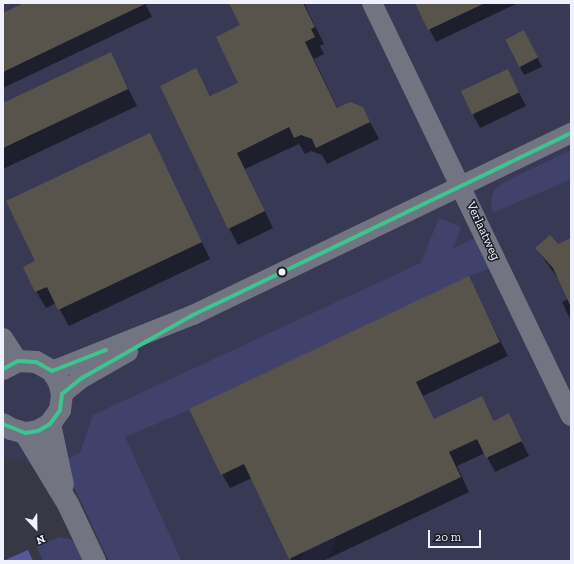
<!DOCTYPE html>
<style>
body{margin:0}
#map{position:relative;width:574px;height:564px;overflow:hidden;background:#373844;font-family:"Zilla Slab",serif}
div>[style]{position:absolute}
.built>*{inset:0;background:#383a55}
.green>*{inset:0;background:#41426b;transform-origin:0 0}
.forest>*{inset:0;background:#58579b}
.shadow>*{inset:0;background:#0007}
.building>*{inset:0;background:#58544c;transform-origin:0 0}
.minor>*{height:20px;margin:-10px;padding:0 10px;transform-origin:10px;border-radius:10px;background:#737481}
.tertiary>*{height:22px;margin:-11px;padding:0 11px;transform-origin:11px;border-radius:11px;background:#737481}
.bus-1>*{height:4px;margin:-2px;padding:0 2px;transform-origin:2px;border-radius:2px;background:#3ac591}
.dots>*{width:11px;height:11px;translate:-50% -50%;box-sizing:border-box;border:2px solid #1b1c27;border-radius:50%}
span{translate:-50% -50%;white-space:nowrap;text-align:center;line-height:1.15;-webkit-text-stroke:3px #1b1c27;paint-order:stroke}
.street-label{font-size:13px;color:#f0f1fd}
.frame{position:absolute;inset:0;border:4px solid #f0f1fd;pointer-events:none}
.north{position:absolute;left:16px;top:508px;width:40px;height:40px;-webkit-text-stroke:3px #1b1c27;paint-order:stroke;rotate:158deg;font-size:11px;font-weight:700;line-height:16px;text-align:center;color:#f0f1fd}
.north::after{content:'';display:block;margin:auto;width:14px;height:18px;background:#f0f1fd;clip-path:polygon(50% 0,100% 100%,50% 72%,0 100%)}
.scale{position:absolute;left:428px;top:530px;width:53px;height:18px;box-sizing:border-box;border:2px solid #f0f1fd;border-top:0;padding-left:5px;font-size:12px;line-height:14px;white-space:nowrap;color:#f0f1fd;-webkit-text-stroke:3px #1b1c27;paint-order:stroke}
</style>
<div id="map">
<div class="built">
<div style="clip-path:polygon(3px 3px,571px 3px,571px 561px,115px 561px,76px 479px,6px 458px,3px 460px)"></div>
</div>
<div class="green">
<div style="clip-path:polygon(571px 150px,571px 179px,493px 213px,491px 201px,494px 190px,503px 183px)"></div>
<div style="left:439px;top:218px;width:24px;height:371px;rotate:22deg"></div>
<div style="clip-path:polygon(477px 237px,491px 268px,469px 276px,189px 410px,125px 437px,181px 560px,109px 561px,73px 485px,67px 459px,80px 453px,93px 415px)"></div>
<div style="clip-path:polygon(60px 537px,70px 539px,75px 544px,83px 561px,43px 561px,36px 546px)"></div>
</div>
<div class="forest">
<div style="clip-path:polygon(28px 550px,33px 561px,3px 561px)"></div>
</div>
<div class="shadow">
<div style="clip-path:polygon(27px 3px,145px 3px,152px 17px,3px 88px,3px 14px)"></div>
<div style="clip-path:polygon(230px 3px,304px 3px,324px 44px,320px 46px,324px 54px,314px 59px,338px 109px,362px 107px,379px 139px,327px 164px,322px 155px,311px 151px,305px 154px,299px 144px,245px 169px,273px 228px,238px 245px,229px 228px,196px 70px,211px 97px,239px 84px,241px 26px)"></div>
<div style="clip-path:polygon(416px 3px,518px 3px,436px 42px)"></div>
<div style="clip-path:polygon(506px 40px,529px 40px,542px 67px,524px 75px)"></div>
<div style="clip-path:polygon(110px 53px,137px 106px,3px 169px,3px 104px)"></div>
<div style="clip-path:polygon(508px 71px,526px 106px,480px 128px,473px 115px)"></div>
<div style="clip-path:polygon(149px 134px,210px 259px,69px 326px,56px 303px,46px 308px,36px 291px)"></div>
<div style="clip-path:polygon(571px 239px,571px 321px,562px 302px,568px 299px,559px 280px,536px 248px,558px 245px)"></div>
<div style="clip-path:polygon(468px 277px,508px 356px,423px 396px,434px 420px,482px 397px,495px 422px,508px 415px,529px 456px,495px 472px,485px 453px,457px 466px,469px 492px,323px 561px,292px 561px,252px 478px,230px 488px,222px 474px)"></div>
</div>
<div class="building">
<div style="clip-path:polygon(24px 3px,147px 3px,3px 72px,3px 13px)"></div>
<div style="clip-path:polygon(229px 3px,303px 3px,315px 27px,311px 29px,315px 37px,305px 42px,337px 108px,350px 102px,363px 107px,370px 122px,316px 148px,312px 139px,301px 135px,294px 138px,289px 127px,237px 153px,265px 211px,228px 229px,160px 86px,196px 68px,210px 96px,238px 83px,216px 37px,240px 25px)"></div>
<div style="clip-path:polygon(415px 3px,485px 3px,428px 30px)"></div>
<div style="left:524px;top:30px;width:31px;height:21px;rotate:63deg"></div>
<div style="clip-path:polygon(111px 52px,128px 89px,3px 148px,3px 103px)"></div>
<div style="left:508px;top:69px;width:26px;height:52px;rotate:65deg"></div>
<div style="clip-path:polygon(150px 133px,202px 242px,58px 310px,47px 287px,35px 292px,23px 267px,35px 261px,6px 201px)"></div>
<div style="clip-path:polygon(550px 235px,558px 244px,571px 238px,571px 307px,553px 268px,535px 248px)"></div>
<div style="clip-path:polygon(469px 276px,500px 342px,416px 382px,434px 419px,482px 396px,494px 421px,509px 413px,522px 441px,486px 458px,477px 439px,449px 452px,461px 477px,289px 559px,244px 464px,221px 475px,189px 409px)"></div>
</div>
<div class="minor">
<div style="left:372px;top:3px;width:458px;rotate:64.3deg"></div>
<div style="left:3px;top:338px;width:27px;rotate:57deg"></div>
<div style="left:52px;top:371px;width:152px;rotate:-21.7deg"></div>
<div style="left:193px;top:315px;width:420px;rotate:-25.7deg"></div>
<div style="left:62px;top:394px;width:26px;rotate:-39deg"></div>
<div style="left:82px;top:378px;width:53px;rotate:-29.5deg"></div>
</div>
<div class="tertiary">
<div style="left:3px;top:369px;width:17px;rotate:-28deg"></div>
<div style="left:18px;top:361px;width:18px;rotate:3deg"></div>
<div style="left:36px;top:362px;width:18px;rotate:29deg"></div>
<div style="left:52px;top:371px;width:13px;rotate:58deg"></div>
<div style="left:59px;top:382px;width:12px;rotate:76deg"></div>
<div style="left:62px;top:394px;width:16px;rotate:97deg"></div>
<div style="left:60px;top:410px;width:17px;rotate:126deg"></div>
<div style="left:50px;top:424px;width:14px;rotate:150deg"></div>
<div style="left:38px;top:431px;width:13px;rotate:171deg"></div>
<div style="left:25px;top:433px;width:15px;rotate:-164deg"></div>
<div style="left:11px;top:429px;width:9px;rotate:-148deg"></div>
<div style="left:50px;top:424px;width:62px;rotate:78deg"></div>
<div style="left:25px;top:433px;width:83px;rotate:58.8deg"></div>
<div style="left:68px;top:504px;width:63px;rotate:64.7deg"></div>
</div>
<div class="bus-1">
<div style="left:3px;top:369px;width:17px;rotate:-28deg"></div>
<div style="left:18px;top:361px;width:18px;rotate:3deg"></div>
<div style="left:36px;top:362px;width:18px;rotate:29deg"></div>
<div style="left:52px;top:371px;width:58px;rotate:-21.3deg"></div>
<div style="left:3px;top:424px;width:24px;rotate:22deg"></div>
<div style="left:25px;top:433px;width:13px;rotate:-9deg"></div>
<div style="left:38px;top:431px;width:14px;rotate:-30deg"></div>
<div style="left:50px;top:424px;width:17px;rotate:-54deg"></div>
<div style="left:60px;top:410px;width:16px;rotate:-83deg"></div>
<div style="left:62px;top:394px;width:26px;rotate:-39deg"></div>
<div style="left:82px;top:378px;width:128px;rotate:-29.6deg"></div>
<div style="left:193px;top:315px;width:420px;rotate:-25.7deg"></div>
</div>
<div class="dots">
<div style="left:282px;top:272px;background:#f0f1fd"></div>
</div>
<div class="street-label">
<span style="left:483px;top:231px;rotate:65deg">Verlaatweg</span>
</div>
<div class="frame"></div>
<div class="north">N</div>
<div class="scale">20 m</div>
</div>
